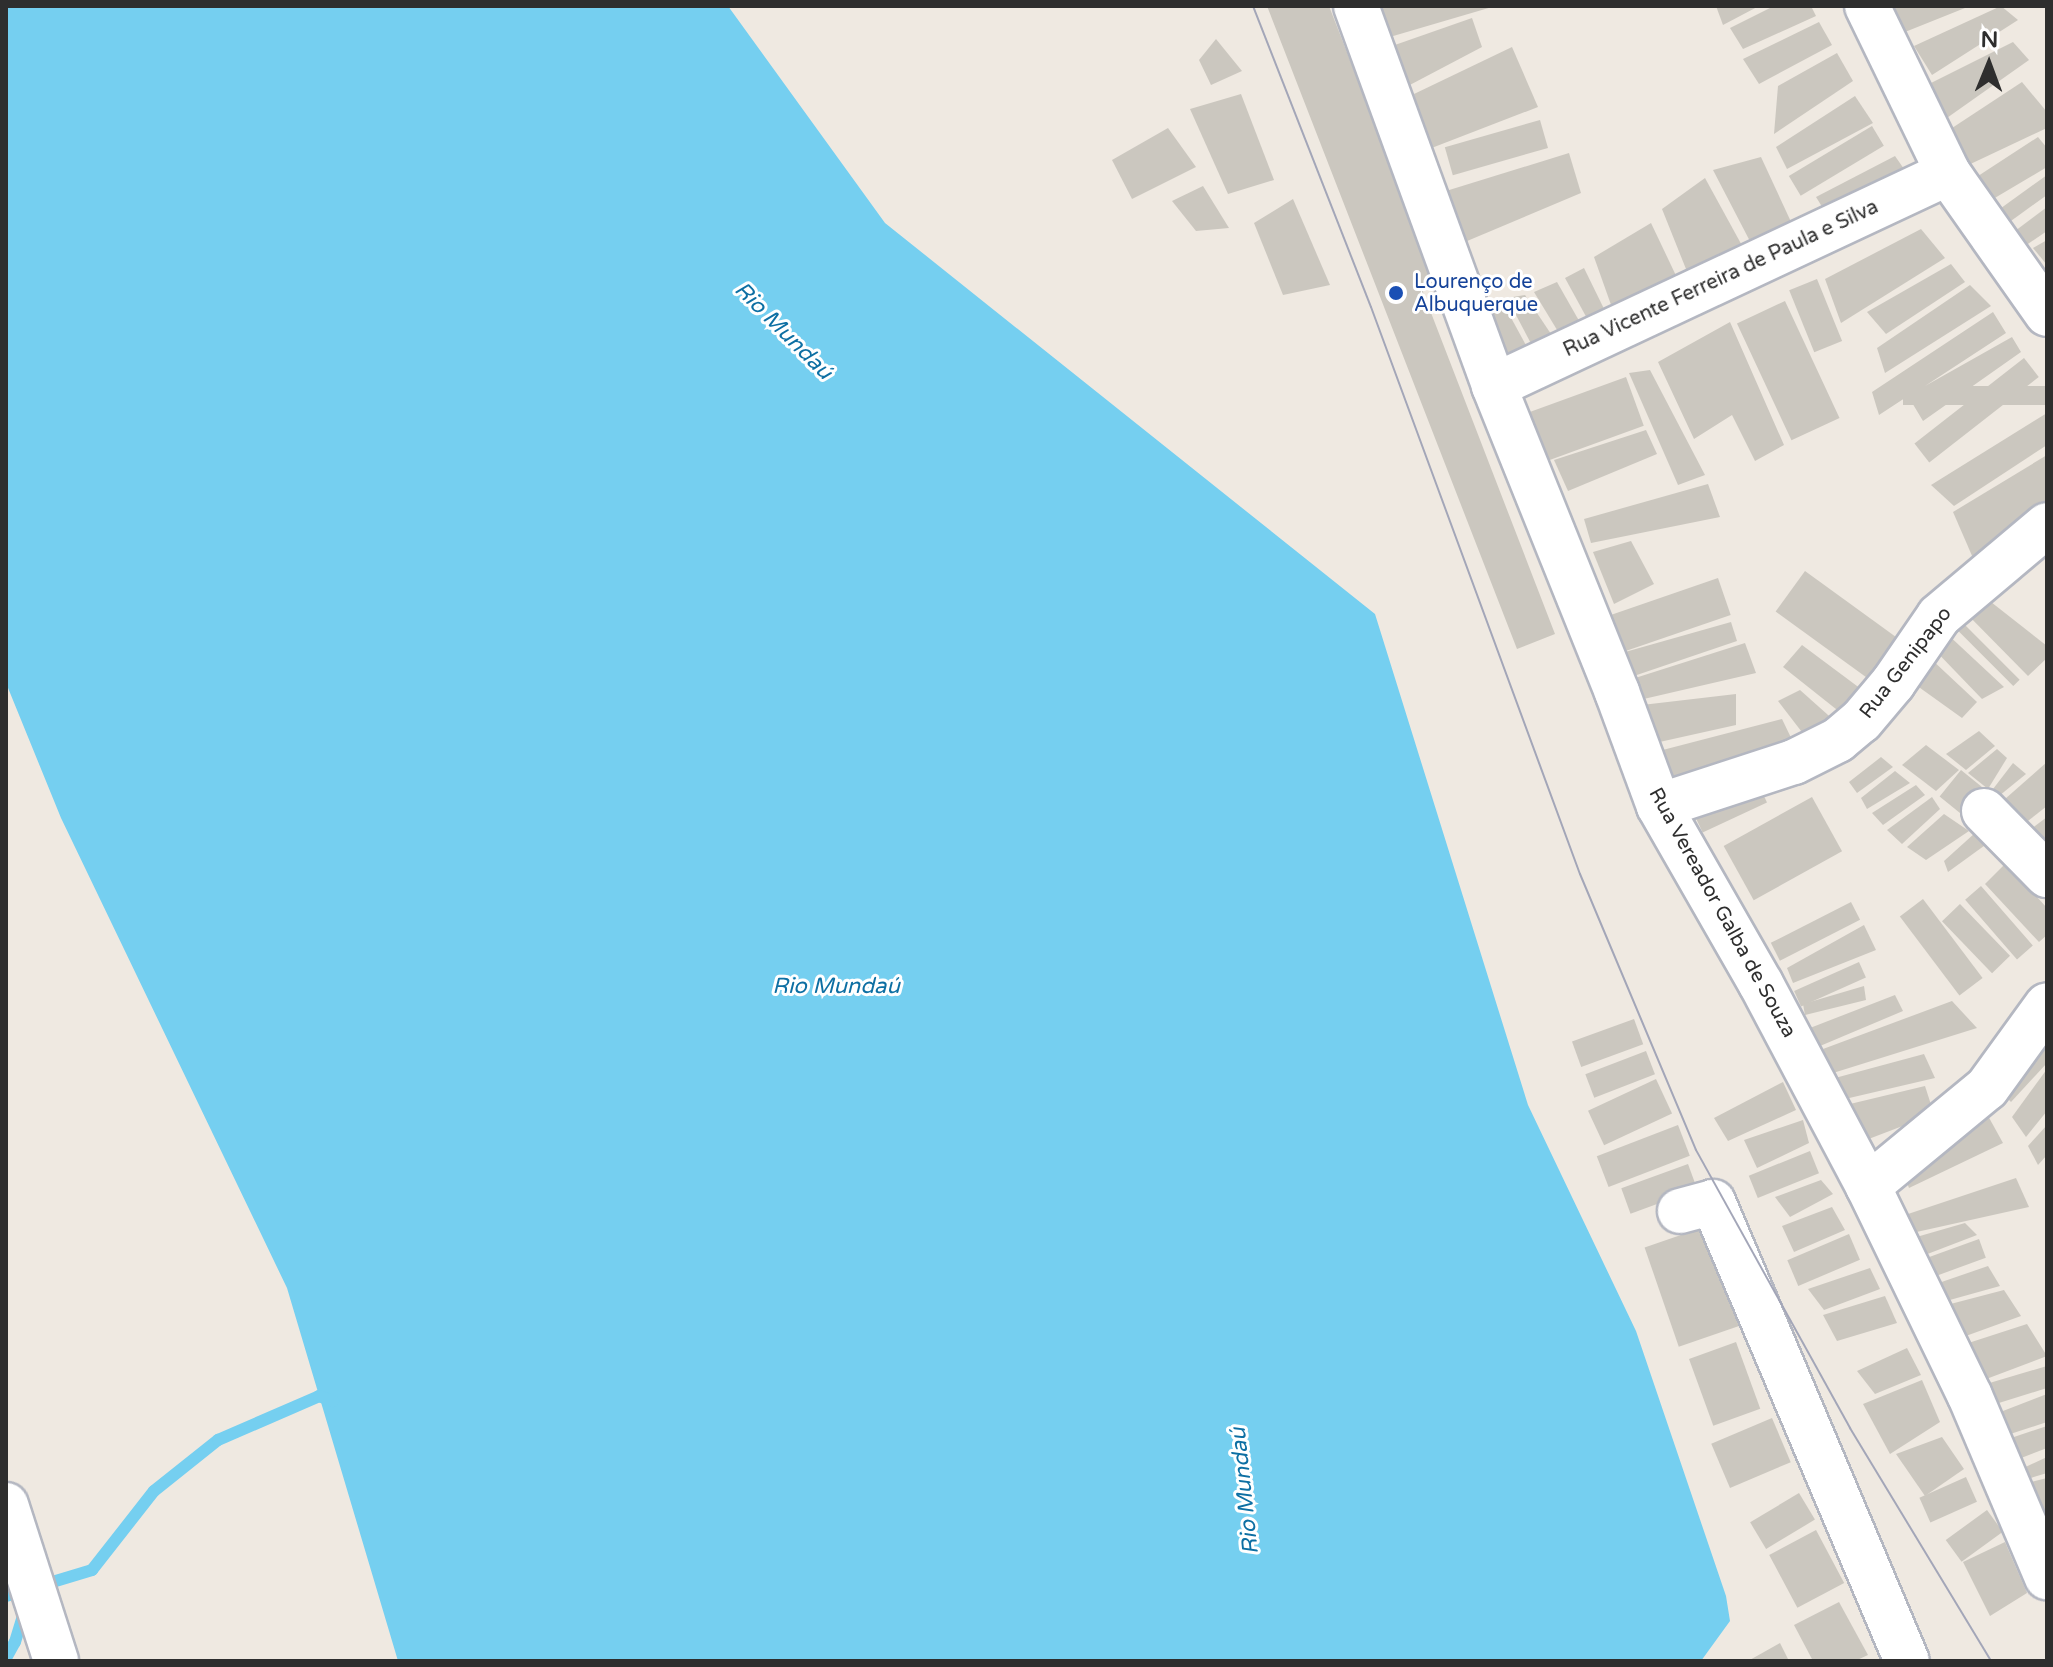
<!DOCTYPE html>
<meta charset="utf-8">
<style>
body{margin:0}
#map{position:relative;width:2053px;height:1667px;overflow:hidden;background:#efe9e1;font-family:"Varela Round",sans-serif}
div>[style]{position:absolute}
.water>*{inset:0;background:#75cff0}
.stream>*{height:12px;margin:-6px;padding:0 6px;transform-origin:6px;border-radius:6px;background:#75cff0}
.building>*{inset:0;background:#cbc7bf;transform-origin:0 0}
.roads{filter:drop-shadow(2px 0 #b4b7c1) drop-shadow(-2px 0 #b4b7c1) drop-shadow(0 2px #b4b7c1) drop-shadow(0 -2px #b4b7c1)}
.minor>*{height:44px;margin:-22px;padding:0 22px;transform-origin:22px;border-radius:22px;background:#fff}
.tram>*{height:2px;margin:-1px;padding:0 1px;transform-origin:1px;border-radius:1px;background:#a3a6b8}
.dots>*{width:22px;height:22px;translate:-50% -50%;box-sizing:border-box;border:4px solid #fff;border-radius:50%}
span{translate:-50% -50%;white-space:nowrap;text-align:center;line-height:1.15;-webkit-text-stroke:6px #fff;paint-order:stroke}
.street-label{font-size:20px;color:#2e2e2e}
.transit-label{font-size:20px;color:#164399}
.left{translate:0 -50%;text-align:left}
.water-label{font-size:22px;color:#0d6fa3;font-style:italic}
.frame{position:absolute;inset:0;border:8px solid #2e2e2e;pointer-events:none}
.north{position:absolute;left:1949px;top:24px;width:80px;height:80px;-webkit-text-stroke:6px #fff;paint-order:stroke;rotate:1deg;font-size:22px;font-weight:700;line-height:32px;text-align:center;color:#2e2e2e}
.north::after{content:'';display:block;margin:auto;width:28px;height:36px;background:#2e2e2e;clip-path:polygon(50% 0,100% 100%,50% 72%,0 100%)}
</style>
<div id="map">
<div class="water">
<div style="clip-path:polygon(6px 6px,728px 6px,885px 223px,1375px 614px,1528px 1105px,1636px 1331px,1726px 1596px,1730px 1621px,1701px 1661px,398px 1661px,287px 1288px,61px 818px,6px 683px)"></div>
</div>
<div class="stream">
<div style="left:6px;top:1596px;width:90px;rotate:-16.8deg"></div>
<div style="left:92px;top:1570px;width:100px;rotate:-51.9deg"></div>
<div style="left:154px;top:1491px;width:82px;rotate:-38.6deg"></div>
<div style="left:218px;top:1440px;width:110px;rotate:-23.5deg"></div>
<div style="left:319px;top:1396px;width:15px;rotate:20deg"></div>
<div style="left:6px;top:1658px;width:18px;rotate:-61deg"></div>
<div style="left:15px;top:1642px;width:34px;rotate:-73deg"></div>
</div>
<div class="building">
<div style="clip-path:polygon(1267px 6px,1329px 6px,1436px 281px,1421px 287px,1423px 292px,1555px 634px,1517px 649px)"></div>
<div style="clip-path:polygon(1380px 6px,1492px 6px,1492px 7px,1383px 39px)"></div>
<div style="clip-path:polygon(1716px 6px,1759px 6px,1723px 25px)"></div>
<div style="clip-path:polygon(1774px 6px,1811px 6px,1816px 16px,1743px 49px,1730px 28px)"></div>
<div style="clip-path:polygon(1893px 6px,1970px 6px,1905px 32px)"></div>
<div style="clip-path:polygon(2001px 6px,2018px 20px,1932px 75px,1914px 46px)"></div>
<div style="clip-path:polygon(1472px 18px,1482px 47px,1406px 87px,1392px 46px)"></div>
<div style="clip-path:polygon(1819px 22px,1832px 45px,1759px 84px,1743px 59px)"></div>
<div style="clip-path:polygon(1216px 39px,1242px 71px,1211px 85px,1199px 60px)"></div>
<div style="clip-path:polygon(2013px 42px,2029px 60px,1944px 120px,1931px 83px)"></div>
<div style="clip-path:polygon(1512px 47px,1538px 107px,1429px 149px,1414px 94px)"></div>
<div style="clip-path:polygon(1837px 53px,1853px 81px,1774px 134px,1778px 86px)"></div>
<div style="clip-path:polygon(2022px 82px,2047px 112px,2047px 128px,1962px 168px,1946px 132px)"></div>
<div style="clip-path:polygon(1241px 94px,1274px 180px,1228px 194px,1190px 109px)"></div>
<div style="clip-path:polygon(1855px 96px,1873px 123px,1787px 169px,1776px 147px)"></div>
<div style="left:1540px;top:120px;width:29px;height:99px;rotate:74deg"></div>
<div style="left:1872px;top:126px;width:23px;height:97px;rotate:59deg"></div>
<div style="clip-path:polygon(1168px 128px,1196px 167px,1132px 199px,1112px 160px)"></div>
<div style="clip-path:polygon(2038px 137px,2047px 148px,2047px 167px,1988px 202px,1975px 178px)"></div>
<div style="clip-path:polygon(1569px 153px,1581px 193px,1460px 244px,1446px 191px)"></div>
<div style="clip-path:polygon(1895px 156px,1911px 179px,1829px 218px,1816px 197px)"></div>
<div style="clip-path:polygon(1761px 157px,1792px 224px,1754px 249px,1713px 170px)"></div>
<div style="clip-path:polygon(2047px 175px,2047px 195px,2004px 226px,1997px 211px)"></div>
<div style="clip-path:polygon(1705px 178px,1745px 251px,1692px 284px,1662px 209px)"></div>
<div style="clip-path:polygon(1203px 186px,1229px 228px,1196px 231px,1172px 201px)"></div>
<div style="clip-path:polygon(1293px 199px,1330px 285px,1283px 295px,1254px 223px)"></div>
<div style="clip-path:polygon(2047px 207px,2047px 231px,2025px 246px,2015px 231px)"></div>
<div style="clip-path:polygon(1651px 223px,1680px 284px,1615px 316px,1594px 257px)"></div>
<div style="clip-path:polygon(1921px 229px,1945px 258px,1841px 323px,1825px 279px)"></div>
<div style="clip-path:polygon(2047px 240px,2047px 265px,2033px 248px)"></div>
<div style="clip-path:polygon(1951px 264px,1965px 282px,1886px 334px,1867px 312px)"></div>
<div style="clip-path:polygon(1584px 268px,1608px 317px,1595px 333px,1565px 278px)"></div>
<div style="left:1817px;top:279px;width:67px;height:30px;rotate:68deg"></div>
<div style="clip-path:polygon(1557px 282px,1586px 333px,1565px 343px,1534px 292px)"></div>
<div style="clip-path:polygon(1970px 285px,1991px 306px,1885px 373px,1877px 348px)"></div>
<div style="clip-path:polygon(1525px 295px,1557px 343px,1537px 355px,1507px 298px)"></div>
<div style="left:1785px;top:301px;width:129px;height:53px;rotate:65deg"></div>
<div style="clip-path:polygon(1503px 303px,1533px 358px,1513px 367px,1489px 310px)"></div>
<div style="clip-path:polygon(1993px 312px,2006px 333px,1925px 386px,2012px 337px,2021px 352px,1923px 421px,1908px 396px,1879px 415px,1872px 392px)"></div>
<div style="clip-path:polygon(1730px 322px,1784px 445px,1755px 461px,1732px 415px,1694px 439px,1658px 362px)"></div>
<div style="left:2024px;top:358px;width:24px;height:139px;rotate:52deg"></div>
<div style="clip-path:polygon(1650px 370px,1705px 475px,1678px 485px,1629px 373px)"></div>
<div style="left:1626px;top:377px;width:52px;height:106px;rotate:70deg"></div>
<div style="left:2047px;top:386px;width:19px;height:144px;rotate:90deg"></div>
<div style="clip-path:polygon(2047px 413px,2047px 445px,1954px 506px,1931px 485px)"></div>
<div style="clip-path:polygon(1646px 430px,1657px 454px,1568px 491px,1554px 460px)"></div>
<div style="clip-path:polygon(2047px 455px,2047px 506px,1973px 558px,1953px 512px)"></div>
<div style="clip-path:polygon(1708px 484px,1720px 517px,1591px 543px,1584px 519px)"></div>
<div style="clip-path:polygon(1631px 541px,1654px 584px,1614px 604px,1593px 552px)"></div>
<div style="left:1805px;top:571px;width:115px;height:50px;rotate:36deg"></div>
<div style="left:1718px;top:578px;width:39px;height:118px;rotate:71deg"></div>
<div style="clip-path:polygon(1977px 591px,2047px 646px,2047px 658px,2028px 676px,1961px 608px)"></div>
<div style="left:1956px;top:616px;width:90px;height:9px;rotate:45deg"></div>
<div style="clip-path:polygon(1731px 622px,1737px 641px,1625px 679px,1618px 654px)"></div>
<div style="clip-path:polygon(1945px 632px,2004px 687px,1982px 699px,1930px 645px)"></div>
<div style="clip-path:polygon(1745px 643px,1756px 673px,1635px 701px,1632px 679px)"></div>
<div style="clip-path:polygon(1802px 645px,1861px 689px,1846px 717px,1783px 667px)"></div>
<div style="clip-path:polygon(1930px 658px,1977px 702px,1962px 718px,1909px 680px)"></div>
<div style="clip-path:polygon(1800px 690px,1837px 723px,1808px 740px,1778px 701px)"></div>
<div style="clip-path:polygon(1736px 694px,1736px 725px,1655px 743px,1642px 705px)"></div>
<div style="clip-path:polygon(1782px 719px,1795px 746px,1668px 792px,1655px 752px)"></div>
<div style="clip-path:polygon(1979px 731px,1995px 746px,1966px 770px,1946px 754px)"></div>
<div style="clip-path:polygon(1926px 745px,1959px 770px,1936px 791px,1902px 765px)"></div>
<div style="clip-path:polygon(1997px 749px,2007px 758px,1988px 789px,1968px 773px)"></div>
<div style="clip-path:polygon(1881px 757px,1893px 767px,1857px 793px,1849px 782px)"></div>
<div style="clip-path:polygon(2047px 762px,2047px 806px,2024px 824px,2005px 799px)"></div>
<div style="clip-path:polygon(2013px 763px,2026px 774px,1999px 796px,1993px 789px)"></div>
<div style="left:1961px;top:770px;width:27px;height:34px;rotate:39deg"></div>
<div style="clip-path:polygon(1895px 771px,1910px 783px,1867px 809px,1861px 798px)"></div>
<div style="left:1756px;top:779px;width:26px;height:71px;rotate:65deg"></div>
<div style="clip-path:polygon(1916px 785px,1925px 795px,1883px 825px,1872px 813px)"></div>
<div style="left:1812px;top:797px;width:62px;height:101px;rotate:61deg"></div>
<div style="clip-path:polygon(1932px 797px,1940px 809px,1902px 844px,1887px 830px)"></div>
<div style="clip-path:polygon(1944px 814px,1969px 831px,1926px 860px,1907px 847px)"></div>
<div style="clip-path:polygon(2047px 817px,2047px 851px,2031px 829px)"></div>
<div style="clip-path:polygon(1975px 833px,1988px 843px,1948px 872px,1944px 861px)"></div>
<div style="clip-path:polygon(2006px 863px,2047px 908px,2047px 935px,2039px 942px,1985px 884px)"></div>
<div style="left:1981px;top:886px;width:79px;height:21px;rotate:49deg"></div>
<div style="left:1923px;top:899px;width:99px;height:29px;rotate:53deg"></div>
<div style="left:1851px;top:902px;width:20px;height:90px;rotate:63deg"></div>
<div style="left:1960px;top:904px;width:72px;height:25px;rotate:46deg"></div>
<div style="clip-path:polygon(1864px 925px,1876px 950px,1793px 983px,1787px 968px)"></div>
<div style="left:1859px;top:962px;width:17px;height:71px;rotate:66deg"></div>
<div style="clip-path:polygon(1864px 986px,1866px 1000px,1805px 1015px,1803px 1004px)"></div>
<div style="clip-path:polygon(1895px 995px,1903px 1011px,1820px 1046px,1810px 1028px)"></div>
<div style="clip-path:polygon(1952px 1001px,1977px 1028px,1833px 1073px,1823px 1049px)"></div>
<div style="left:1634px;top:1019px;width:27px;height:66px;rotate:70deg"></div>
<div style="clip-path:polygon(2034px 1038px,2047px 1050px,2047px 1063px,2011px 1102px,1998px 1089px)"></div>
<div style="left:1646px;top:1051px;width:25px;height:65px;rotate:69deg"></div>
<div style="clip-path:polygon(1924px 1054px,1935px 1078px,1845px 1099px,1835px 1078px)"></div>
<div style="clip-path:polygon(2047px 1069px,2047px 1111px,2026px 1137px,2012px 1117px)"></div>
<div style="left:1656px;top:1079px;width:38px;height:75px;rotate:65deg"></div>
<div style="clip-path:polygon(1783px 1082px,1796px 1110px,1728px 1141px,1714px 1118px)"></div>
<div style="clip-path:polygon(1925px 1086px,1934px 1114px,1866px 1140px,1850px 1104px)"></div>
<div style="clip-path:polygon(1982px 1105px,2003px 1143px,1909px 1188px,1901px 1166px)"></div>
<div style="clip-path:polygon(1803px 1120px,1809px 1143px,1757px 1168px,1744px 1140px)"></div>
<div style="left:1678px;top:1125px;width:33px;height:87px;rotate:69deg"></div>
<div style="clip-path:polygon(2047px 1125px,2047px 1155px,2038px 1165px,2028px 1146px)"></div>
<div style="left:1810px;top:1151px;width:24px;height:66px;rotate:68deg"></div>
<div style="left:1688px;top:1164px;width:27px;height:71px;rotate:70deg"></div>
<div style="clip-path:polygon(2016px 1178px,2029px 1207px,1903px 1235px,1899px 1217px)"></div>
<div style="clip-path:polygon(1821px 1180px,1833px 1194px,1790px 1217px,1775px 1197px)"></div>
<div style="clip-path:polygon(1832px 1207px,1845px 1230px,1794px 1252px,1782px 1226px)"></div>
<div style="clip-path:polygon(1965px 1223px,1977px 1235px,1917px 1258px,1906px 1240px)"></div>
<div style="left:1707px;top:1226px;width:105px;height:66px;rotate:71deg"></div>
<div style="left:1849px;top:1234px;width:28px;height:67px;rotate:67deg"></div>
<div style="left:1979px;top:1239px;width:20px;height:61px;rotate:70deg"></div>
<div style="clip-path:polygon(1988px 1266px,2000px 1286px,1939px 1303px,1930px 1286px)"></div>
<div style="clip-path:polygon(1870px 1268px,1880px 1289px,1824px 1310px,1808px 1289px)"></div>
<div style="clip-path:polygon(2004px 1290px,2021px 1316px,1952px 1341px,1939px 1307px)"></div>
<div style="clip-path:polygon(1885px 1296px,1897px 1323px,1837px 1341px,1823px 1315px)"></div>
<div style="clip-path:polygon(2027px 1324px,2047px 1356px,1973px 1384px,1953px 1348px)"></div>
<div style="left:1736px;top:1342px;width:71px;height:50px;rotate:70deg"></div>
<div style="clip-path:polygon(1907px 1348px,1921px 1375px,1875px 1394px,1857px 1371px)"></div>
<div style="clip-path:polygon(2047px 1366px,2047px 1388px,1986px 1407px,1976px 1387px)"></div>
<div style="clip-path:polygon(1922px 1380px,1940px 1422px,1890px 1454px,1863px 1404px)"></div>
<div style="clip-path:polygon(2047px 1394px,2047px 1422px,1998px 1438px,1990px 1416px)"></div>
<div style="left:1772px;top:1418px;width:48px;height:66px;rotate:67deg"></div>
<div style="clip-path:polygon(2047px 1426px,2047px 1448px,2011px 1462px,2002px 1441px)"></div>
<div style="clip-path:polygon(1942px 1437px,1964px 1469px,1925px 1496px,1896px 1454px)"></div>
<div style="clip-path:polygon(2047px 1457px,2047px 1473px,2017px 1482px,2015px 1472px)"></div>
<div style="left:1966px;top:1477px;width:27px;height:51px;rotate:66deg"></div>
<div style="clip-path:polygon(2047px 1478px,2047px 1513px,2033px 1517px,2014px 1486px)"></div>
<div style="left:1799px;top:1493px;width:31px;height:57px;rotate:59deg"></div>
<div style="left:1987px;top:1510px;width:27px;height:51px;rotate:54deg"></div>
<div style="left:1816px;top:1530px;width:60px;height:53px;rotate:62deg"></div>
<div style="clip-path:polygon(2005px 1542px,2027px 1593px,1990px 1616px,1963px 1562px)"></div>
<div style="clip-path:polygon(1839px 1602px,1868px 1655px,1855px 1661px,1813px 1661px,1794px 1625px)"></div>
<div style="clip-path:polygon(1780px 1643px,1789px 1661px,1748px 1661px)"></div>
</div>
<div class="roads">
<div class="minor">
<div style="left:1356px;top:6px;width:404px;rotate:70deg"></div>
<div style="left:1494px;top:386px;width:330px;rotate:68.1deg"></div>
<div style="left:1617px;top:692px;width:121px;rotate:69.8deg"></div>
<div style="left:1659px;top:806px;width:205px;rotate:60.2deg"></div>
<div style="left:1761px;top:984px;width:229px;rotate:62.1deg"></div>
<div style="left:1868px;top:1186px;width:233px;rotate:64.1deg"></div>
<div style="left:1970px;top:1396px;width:197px;rotate:67deg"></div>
<div style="left:1867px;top:6px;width:186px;rotate:64.1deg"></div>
<div style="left:1948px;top:173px;width:172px;rotate:54.9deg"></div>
<div style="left:1494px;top:386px;width:501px;rotate:-25.13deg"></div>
<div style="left:1659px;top:806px;width:142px;rotate:-18.1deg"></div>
<div style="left:1794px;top:762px;width:49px;rotate:-26.6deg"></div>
<div style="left:1838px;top:740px;width:30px;rotate:-40deg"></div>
<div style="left:1861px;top:721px;width:50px;rotate:-49.9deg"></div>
<div style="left:1893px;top:683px;width:81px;rotate:-55.5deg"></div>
<div style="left:1939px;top:616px;width:141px;rotate:-40.1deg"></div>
<div style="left:1984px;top:811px;width:90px;rotate:45.5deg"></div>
<div style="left:1868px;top:1186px;width:154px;rotate:-39.5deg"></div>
<div style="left:1987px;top:1088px;width:102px;rotate:-54.1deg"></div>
<div style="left:1680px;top:1211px;width:34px;rotate:-15deg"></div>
<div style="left:1713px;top:1202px;width:498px;rotate:67.1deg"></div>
<div style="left:6px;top:1505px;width:164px;rotate:72.2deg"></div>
</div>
</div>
<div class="tram">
<div style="left:1253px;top:6px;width:323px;rotate:68.6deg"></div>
<div style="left:1371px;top:307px;width:604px;rotate:69.77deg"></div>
<div style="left:1580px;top:874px;width:299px;rotate:67.2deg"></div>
<div style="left:1696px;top:1150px;width:318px;rotate:61deg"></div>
<div style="left:1850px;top:1428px;width:272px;rotate:58.8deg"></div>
</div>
<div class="dots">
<div style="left:1396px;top:293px;background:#1a4fb4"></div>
</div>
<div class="street-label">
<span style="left:1721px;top:279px;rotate:-25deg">Rua Vicente Ferreira de Paula e Silva</span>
<span style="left:1906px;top:663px;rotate:-52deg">Rua Genipapo</span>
<span style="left:1722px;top:913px;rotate:61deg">Rua Vereador Galba de Souza</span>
</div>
<div class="transit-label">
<span class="left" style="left:1414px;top:294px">Lourenço de<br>Albuquerque</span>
</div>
<div class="water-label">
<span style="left:783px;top:331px;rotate:45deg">Rio Mundaú</span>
<span style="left:836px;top:987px">Rio Mundaú</span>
<span style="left:1245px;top:1491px;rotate:-96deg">Rio Mundaú</span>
</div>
<div class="frame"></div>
<div class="north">N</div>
</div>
